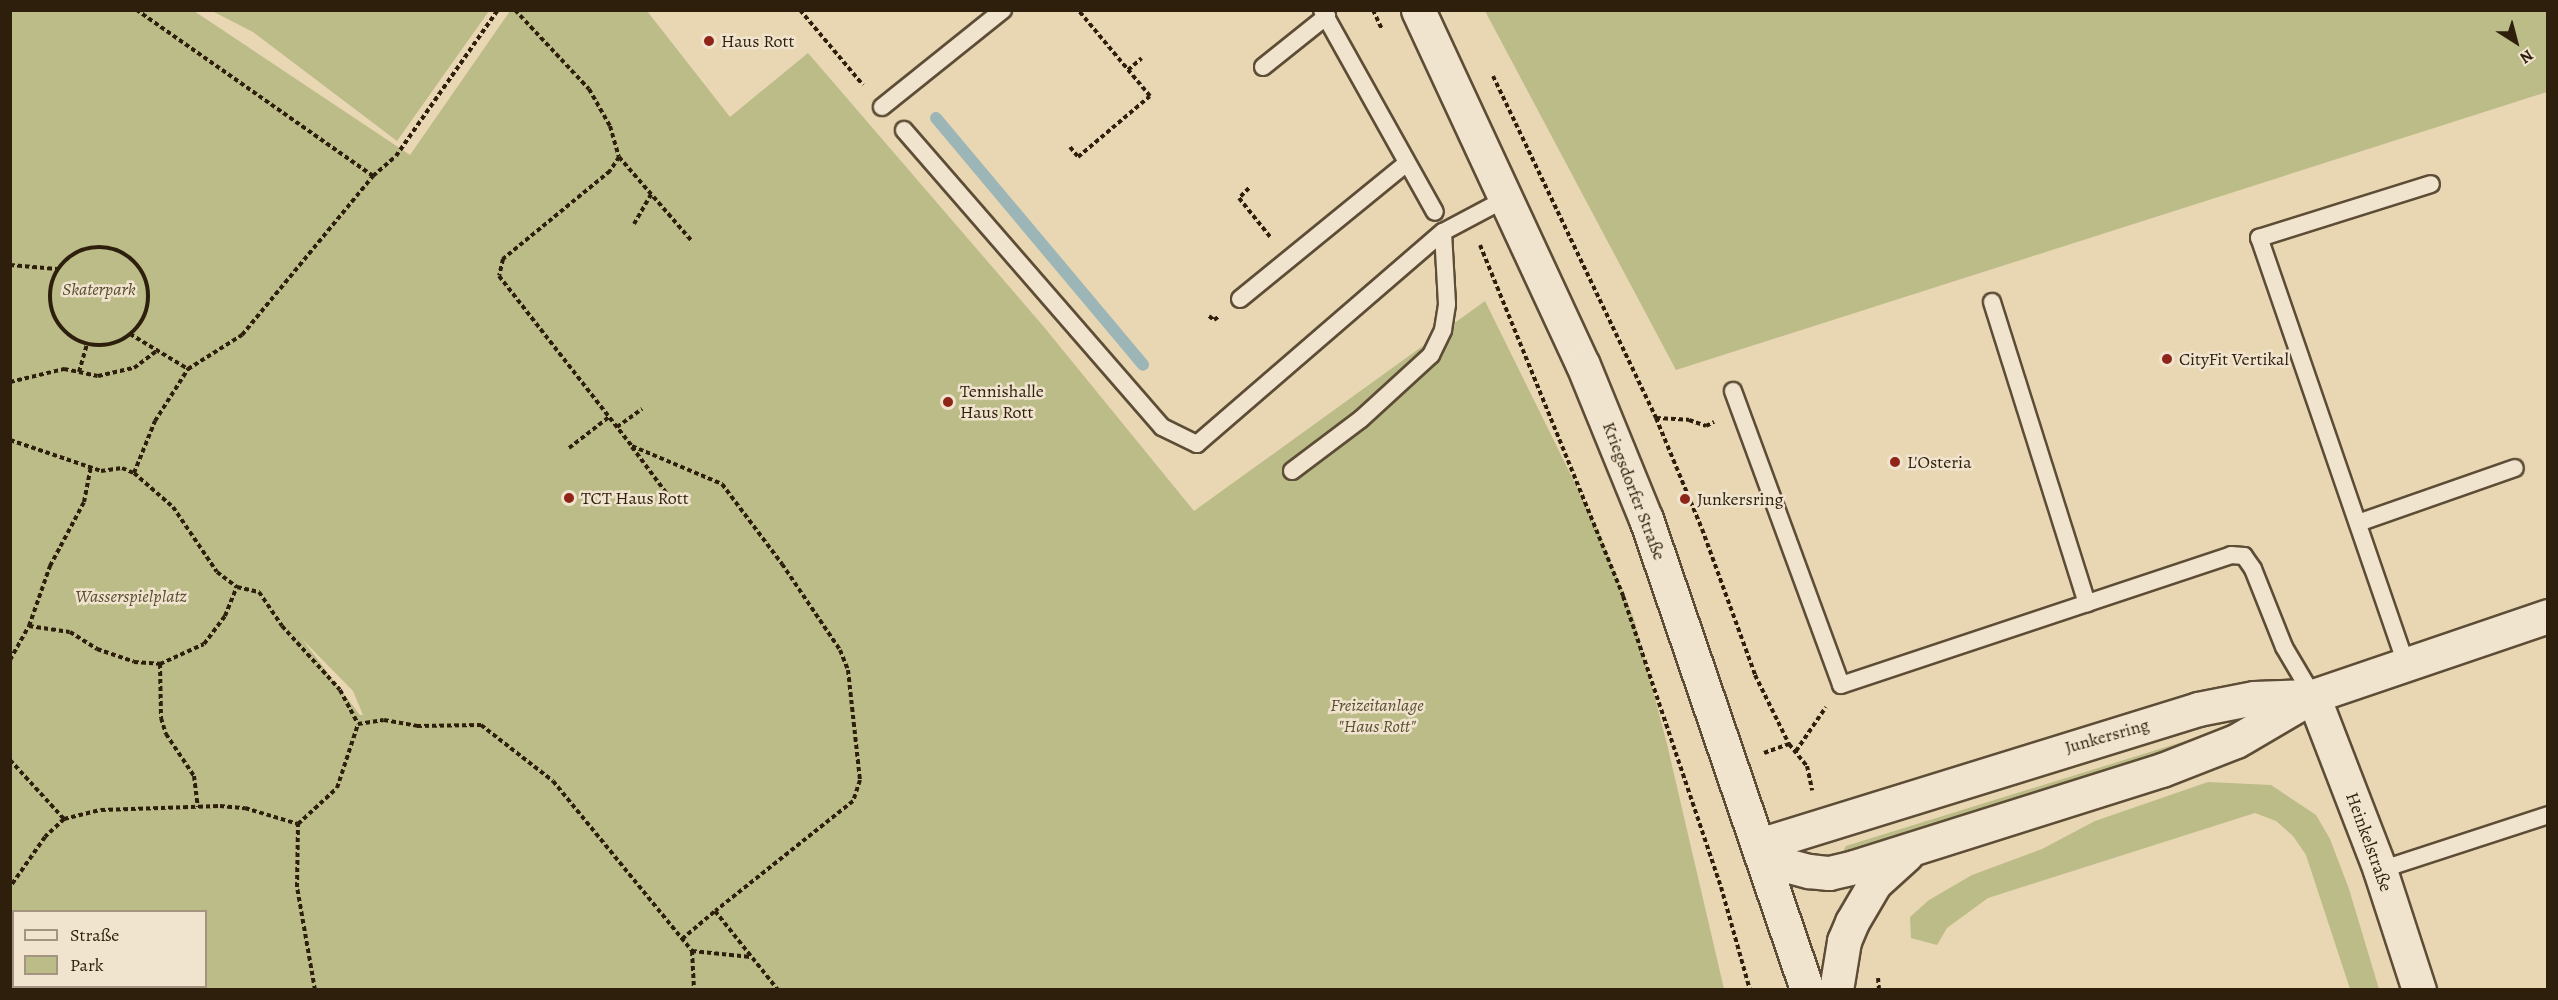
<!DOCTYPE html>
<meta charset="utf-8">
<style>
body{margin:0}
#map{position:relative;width:2558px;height:1000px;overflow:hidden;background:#e9d6b3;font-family:Alegreya,serif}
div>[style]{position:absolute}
.green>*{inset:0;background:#bcbc89}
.stream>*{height:12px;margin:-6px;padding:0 6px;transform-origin:6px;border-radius:6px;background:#9cb6b8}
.path>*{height:4px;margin-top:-2px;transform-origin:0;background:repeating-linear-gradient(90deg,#2e1f0d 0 4.5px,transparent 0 7.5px)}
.path>.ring{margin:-2px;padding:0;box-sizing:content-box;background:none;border:4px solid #2e1f0d;border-radius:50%}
.roads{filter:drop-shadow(2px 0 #5d4d36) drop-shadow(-2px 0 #5d4d36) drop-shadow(0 2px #5d4d36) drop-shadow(0 -2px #5d4d36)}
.lane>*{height:16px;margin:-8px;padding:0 8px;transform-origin:8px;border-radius:8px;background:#f1e4ce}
.street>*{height:33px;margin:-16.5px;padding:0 16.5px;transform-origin:16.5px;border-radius:16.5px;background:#f1e4ce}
.secondary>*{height:33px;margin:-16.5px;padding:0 16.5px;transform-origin:16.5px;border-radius:16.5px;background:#f1e4ce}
.dots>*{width:16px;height:16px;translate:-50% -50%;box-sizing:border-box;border:3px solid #f1e4ce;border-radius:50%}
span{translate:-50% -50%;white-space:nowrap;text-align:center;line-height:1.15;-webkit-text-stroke:5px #f1e4ce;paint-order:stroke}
.poi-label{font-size:18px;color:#2e1f0d}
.left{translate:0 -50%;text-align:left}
.park-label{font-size:18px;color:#594e32;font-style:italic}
.street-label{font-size:18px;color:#2e1f0d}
.frame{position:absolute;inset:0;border:12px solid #2e1f0d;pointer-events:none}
.legend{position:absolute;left:12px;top:910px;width:195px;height:78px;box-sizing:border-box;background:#f1e4ce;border:2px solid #a39581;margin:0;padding:8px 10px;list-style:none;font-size:18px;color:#2e1f0d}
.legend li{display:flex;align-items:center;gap:12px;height:30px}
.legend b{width:30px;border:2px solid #a39581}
.north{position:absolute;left:2486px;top:12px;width:60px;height:60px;-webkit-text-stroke:4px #f1e4ce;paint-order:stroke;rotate:144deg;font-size:16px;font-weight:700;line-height:24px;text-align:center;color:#2e1f0d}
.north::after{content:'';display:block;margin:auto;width:21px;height:27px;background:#2e1f0d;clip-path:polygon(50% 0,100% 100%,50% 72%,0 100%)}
</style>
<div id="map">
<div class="green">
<div style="clip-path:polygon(evenodd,10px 11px,194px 11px,410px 155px,510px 11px,647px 11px,730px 117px,808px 53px,1044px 327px,1194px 511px,1485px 301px,1599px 532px,1634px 619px,1667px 744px,1724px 989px,11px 989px,10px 11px,302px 639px,353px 691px,363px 715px,360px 715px,302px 639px,10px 11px,14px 912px,206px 912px,206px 986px,14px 986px,14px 912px)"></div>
<div style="clip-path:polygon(212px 11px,489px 10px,489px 11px,397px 141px,253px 32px)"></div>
<div style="clip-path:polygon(1485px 11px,2547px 11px,2547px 92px,1676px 370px)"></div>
<div style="clip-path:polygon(2221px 730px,2225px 734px,1846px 856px,1842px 853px,1846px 846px)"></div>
<div style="clip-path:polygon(2208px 782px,2271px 785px,2316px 815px,2330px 839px,2349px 889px,2379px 989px,2350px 989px,2306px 855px,2293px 836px,2276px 821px,2255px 813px,1988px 898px,1947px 928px,1937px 945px,1911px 938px,1910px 917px,1929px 900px,1972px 875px,2042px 849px,2095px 821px)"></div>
</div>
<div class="stream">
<div style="left:936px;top:118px;width:322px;rotate:50deg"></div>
</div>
<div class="path">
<div style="left:515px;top:10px;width:108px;rotate:46.9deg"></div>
<div style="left:589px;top:89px;width:43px;rotate:60.4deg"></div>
<div style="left:610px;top:126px;width:32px;rotate:74deg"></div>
<div style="left:619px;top:157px;width:17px;rotate:123deg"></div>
<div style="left:610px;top:171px;width:139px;rotate:140.6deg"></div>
<div style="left:503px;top:259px;width:17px;rotate:103deg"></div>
<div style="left:499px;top:276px;width:216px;rotate:52deg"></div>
<div style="left:632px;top:446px;width:98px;rotate:22.9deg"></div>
<div style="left:722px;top:484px;width:100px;rotate:53.1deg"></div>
<div style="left:782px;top:564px;width:104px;rotate:56deg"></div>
<div style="left:840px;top:650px;width:22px;rotate:68deg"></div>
<div style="left:848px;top:670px;width:111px;rotate:83.8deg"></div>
<div style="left:860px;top:780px;width:22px;rotate:108deg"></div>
<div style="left:853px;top:801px;width:176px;rotate:141.4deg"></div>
<div style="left:715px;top:911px;width:101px;rotate:51.4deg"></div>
<div style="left:800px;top:10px;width:98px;rotate:50deg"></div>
<div style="left:1373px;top:10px;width:21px;rotate:65deg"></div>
<div style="left:1128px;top:70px;width:18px;rotate:-41deg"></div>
<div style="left:1493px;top:76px;width:379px;rotate:64.5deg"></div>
<div style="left:1656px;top:418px;width:120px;rotate:67.5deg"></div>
<div style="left:1702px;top:529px;width:155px;rotate:70deg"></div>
<div style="left:1755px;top:675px;width:77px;rotate:63.8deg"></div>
<div style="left:1789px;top:744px;width:28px;rotate:51deg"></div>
<div style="left:1807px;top:766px;width:25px;rotate:78deg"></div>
<div style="left:1070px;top:147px;width:13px;rotate:51deg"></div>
<div style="left:1078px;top:157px;width:94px;rotate:-40.3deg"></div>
<div style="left:1150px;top:96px;width:112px;rotate:-129.9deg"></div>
<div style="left:619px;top:157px;width:110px;rotate:49.1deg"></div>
<div style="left:373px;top:176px;width:30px;rotate:-41deg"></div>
<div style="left:396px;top:156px;width:178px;rotate:-55.1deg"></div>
<div style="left:1249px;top:188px;width:14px;rotate:135deg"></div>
<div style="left:1239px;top:198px;width:51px;rotate:51.3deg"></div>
<div style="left:634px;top:224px;width:34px;rotate:-60deg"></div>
<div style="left:1480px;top:245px;width:379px;rotate:67.8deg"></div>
<div style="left:1623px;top:596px;width:307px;rotate:71.4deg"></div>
<div style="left:1721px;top:887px;width:107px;rotate:74.3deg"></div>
<div class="ring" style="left:50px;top:247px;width:94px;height:94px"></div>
<div style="left:10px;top:265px;width:47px;rotate:4.9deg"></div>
<div style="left:1209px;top:316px;width:6px;rotate:39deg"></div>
<div style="left:1214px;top:320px;width:5px;rotate:-37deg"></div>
<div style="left:130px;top:334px;width:68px;rotate:31.1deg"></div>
<div style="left:79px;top:372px;width:19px;rotate:12deg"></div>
<div style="left:98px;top:376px;width:37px;rotate:-13deg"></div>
<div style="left:134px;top:368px;width:30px;rotate:-37deg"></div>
<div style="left:10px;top:382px;width:56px;rotate:-13.5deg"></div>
<div style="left:64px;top:369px;width:15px;rotate:11deg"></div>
<div style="left:79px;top:372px;width:29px;rotate:-74deg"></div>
<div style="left:1656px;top:418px;width:33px;rotate:3deg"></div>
<div style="left:1689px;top:420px;width:18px;rotate:19deg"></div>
<div style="left:1706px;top:426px;width:9px;rotate:-27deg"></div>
<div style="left:617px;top:427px;width:31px;rotate:-36deg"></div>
<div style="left:10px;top:440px;width:96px;rotate:18.8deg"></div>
<div style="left:101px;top:471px;width:21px;rotate:-8deg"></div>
<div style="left:122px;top:468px;width:13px;rotate:23deg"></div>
<div style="left:134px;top:473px;width:52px;rotate:41.1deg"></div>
<div style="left:173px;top:507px;width:78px;rotate:55.9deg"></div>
<div style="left:217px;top:572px;width:25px;rotate:37deg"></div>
<div style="left:237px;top:587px;width:23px;rotate:13deg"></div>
<div style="left:259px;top:592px;width:41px;rotate:55.9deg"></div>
<div style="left:282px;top:626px;width:86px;rotate:47.8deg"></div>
<div style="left:340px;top:690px;width:38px;rotate:62deg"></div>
<div style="left:632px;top:447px;width:69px;rotate:53.3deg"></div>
<div style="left:569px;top:448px;width:51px;rotate:-37.8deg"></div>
<div style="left:134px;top:473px;width:56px;rotate:-68deg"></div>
<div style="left:155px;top:421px;width:62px;rotate:-57.6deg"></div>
<div style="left:188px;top:369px;width:64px;rotate:-32.2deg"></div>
<div style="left:242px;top:335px;width:206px;rotate:-50.5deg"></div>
<div style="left:373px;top:176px;width:289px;rotate:-144.9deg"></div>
<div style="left:29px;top:626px;width:41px;rotate:8.3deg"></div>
<div style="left:70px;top:632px;width:32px;rotate:32deg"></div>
<div style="left:97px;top:649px;width:39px;rotate:19deg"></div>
<div style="left:134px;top:662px;width:26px;rotate:4deg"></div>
<div style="left:160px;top:664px;width:48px;rotate:-24.4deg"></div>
<div style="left:204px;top:644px;width:35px;rotate:-53deg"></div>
<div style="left:225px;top:616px;width:31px;rotate:-68deg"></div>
<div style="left:10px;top:660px;width:39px;rotate:-61deg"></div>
<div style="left:29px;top:626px;width:64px;rotate:-70.7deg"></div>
<div style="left:50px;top:566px;width:72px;rotate:-62deg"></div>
<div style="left:84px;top:502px;width:36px;rotate:-79deg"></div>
<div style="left:160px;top:664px;width:54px;rotate:88.9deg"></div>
<div style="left:161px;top:718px;width:17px;rotate:73deg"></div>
<div style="left:166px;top:734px;width:50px;rotate:56.3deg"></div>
<div style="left:194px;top:776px;width:31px;rotate:83deg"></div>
<div style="left:1796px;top:751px;width:53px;rotate:-55.7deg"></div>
<div style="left:1764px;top:753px;width:27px;rotate:-20deg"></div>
<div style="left:10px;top:760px;width:80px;rotate:47.5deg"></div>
<div style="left:64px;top:819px;width:26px;rotate:137deg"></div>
<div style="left:45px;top:837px;width:61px;rotate:125deg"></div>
<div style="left:64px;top:819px;width:38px;rotate:-14deg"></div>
<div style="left:101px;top:810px;width:119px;rotate:-1.9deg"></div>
<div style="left:220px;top:806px;width:25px;rotate:5deg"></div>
<div style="left:245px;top:808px;width:55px;rotate:16.8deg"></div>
<div style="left:682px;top:939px;width:43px;rotate:-40.3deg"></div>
<div style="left:692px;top:951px;width:59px;rotate:5.8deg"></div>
<div style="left:1878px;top:978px;width:12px;rotate:85deg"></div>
<div style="left:315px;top:990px;width:105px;rotate:-99.9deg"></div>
<div style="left:297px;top:887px;width:63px;rotate:-89.1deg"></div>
<div style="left:298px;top:824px;width:53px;rotate:-42.7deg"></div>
<div style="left:337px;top:788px;width:67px;rotate:-71.8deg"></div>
<div style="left:358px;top:724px;width:26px;rotate:-9deg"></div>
<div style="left:384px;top:720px;width:34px;rotate:10deg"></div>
<div style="left:417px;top:726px;width:64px;rotate:-0.9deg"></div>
<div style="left:481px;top:725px;width:91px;rotate:37.9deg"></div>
<div style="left:553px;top:781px;width:220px;rotate:50.7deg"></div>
<div style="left:692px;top:951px;width:39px;rotate:87deg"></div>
</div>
<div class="roads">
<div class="lane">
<div style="left:1322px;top:10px;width:231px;rotate:60.8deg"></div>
<div style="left:1263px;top:67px;width:82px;rotate:-38.6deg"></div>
<div style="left:882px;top:107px;width:155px;rotate:-38.7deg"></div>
<div style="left:904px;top:130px;width:393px;rotate:49deg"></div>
<div style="left:1162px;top:427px;width:39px;rotate:26deg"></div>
<div style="left:1197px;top:444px;width:325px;rotate:-40.8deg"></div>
<div style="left:1443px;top:232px;width:72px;rotate:-28deg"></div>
<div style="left:1240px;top:299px;width:215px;rotate:-39.2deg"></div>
<div style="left:1992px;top:302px;width:316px;rotate:72.5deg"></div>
<div style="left:1733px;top:391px;width:313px;rotate:69.8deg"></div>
<div style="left:1841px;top:685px;width:411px;rotate:-18.4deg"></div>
<div style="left:2231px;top:555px;width:13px;rotate:4deg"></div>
<div style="left:2244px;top:556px;width:16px;rotate:55deg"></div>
<div style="left:2253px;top:569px;width:84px;rotate:68.3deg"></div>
<div style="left:2284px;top:647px;width:57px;rotate:59.4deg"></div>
<div style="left:1292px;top:471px;width:86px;rotate:-37deg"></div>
<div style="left:1361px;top:419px;width:95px;rotate:-42.4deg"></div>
<div style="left:1431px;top:355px;width:28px;rotate:-64deg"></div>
<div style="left:1443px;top:330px;width:26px;rotate:-81deg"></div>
<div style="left:1447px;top:304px;width:72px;rotate:-93.2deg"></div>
<div style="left:2358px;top:523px;width:166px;rotate:-19.3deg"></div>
<div style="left:2406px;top:664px;width:451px;rotate:-109deg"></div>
<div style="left:2259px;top:238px;width:180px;rotate:-17.4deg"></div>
<div style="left:2380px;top:870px;width:177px;rotate:-18.1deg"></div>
</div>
<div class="street">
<div style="left:2313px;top:696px;width:186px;rotate:68.9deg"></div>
<div style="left:2380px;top:870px;width:126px;rotate:72deg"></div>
<div style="left:1759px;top:845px;width:30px;rotate:40deg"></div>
<div style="left:1782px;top:864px;width:28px;rotate:15deg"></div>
<div style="left:1809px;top:871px;width:20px;rotate:6deg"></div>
<div style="left:1829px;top:873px;width:26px;rotate:-13deg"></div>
<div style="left:1854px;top:867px;width:323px;rotate:-17.5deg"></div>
<div style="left:2162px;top:770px;width:79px;rotate:-21.4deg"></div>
<div style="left:2236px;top:741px;width:89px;rotate:-30.3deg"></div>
<div style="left:2313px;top:696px;width:248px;rotate:-18.8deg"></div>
<div style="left:1759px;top:845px;width:460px;rotate:-17.2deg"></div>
<div style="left:2198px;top:709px;width:57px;rotate:-11.1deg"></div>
<div style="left:2254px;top:698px;width:55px;rotate:-2.1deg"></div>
<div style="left:1836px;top:990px;width:50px;rotate:-80.7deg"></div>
<div style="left:1844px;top:941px;width:21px;rotate:-67deg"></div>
<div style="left:1852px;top:922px;width:45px;rotate:-59.5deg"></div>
<div style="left:1875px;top:883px;width:42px;rotate:-42.1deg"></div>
</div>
<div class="secondary">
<div style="left:1418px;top:10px;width:391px;rotate:65.1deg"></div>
<div style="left:1583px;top:365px;width:166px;rotate:67.8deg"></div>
<div style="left:1646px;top:519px;width:498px;rotate:71.1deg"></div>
</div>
</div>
<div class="dots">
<div style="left:709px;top:41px;background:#8f2418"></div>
<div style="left:2167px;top:359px;background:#8f2418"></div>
<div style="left:948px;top:402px;background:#8f2418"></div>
<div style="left:1895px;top:462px;background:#8f2418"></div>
<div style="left:569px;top:498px;background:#8f2418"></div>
<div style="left:1685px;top:499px;background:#8f2418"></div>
</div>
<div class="poi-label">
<span class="left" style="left:721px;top:41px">Haus Rott</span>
<span class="left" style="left:2179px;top:359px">CityFit Vertikal</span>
<span class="left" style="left:960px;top:402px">Tennishalle<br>Haus Rott</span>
<span class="left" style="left:1907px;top:462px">L'Osteria</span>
<span class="left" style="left:581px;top:498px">TCT Haus Rott</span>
<span class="left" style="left:1697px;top:499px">Junkersring</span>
</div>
<div class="park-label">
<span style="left:99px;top:289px">Skaterpark</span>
<span style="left:131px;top:596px">Wasserspielplatz</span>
<span style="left:1377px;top:716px">Freizeitanlage<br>"Haus Rott"</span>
</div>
<div class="street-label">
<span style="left:1634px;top:491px;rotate:69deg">Kriegsdorfer Straße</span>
<span style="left:2107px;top:736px;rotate:-16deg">Junkersring</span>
<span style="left:2369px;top:842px;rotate:70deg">Heinkelstraße</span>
</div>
<div class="frame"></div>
<ul class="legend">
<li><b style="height:8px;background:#f1e4ce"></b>Straße</li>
<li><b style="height:16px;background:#bcbc89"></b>Park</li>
</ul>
<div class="north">N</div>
</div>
